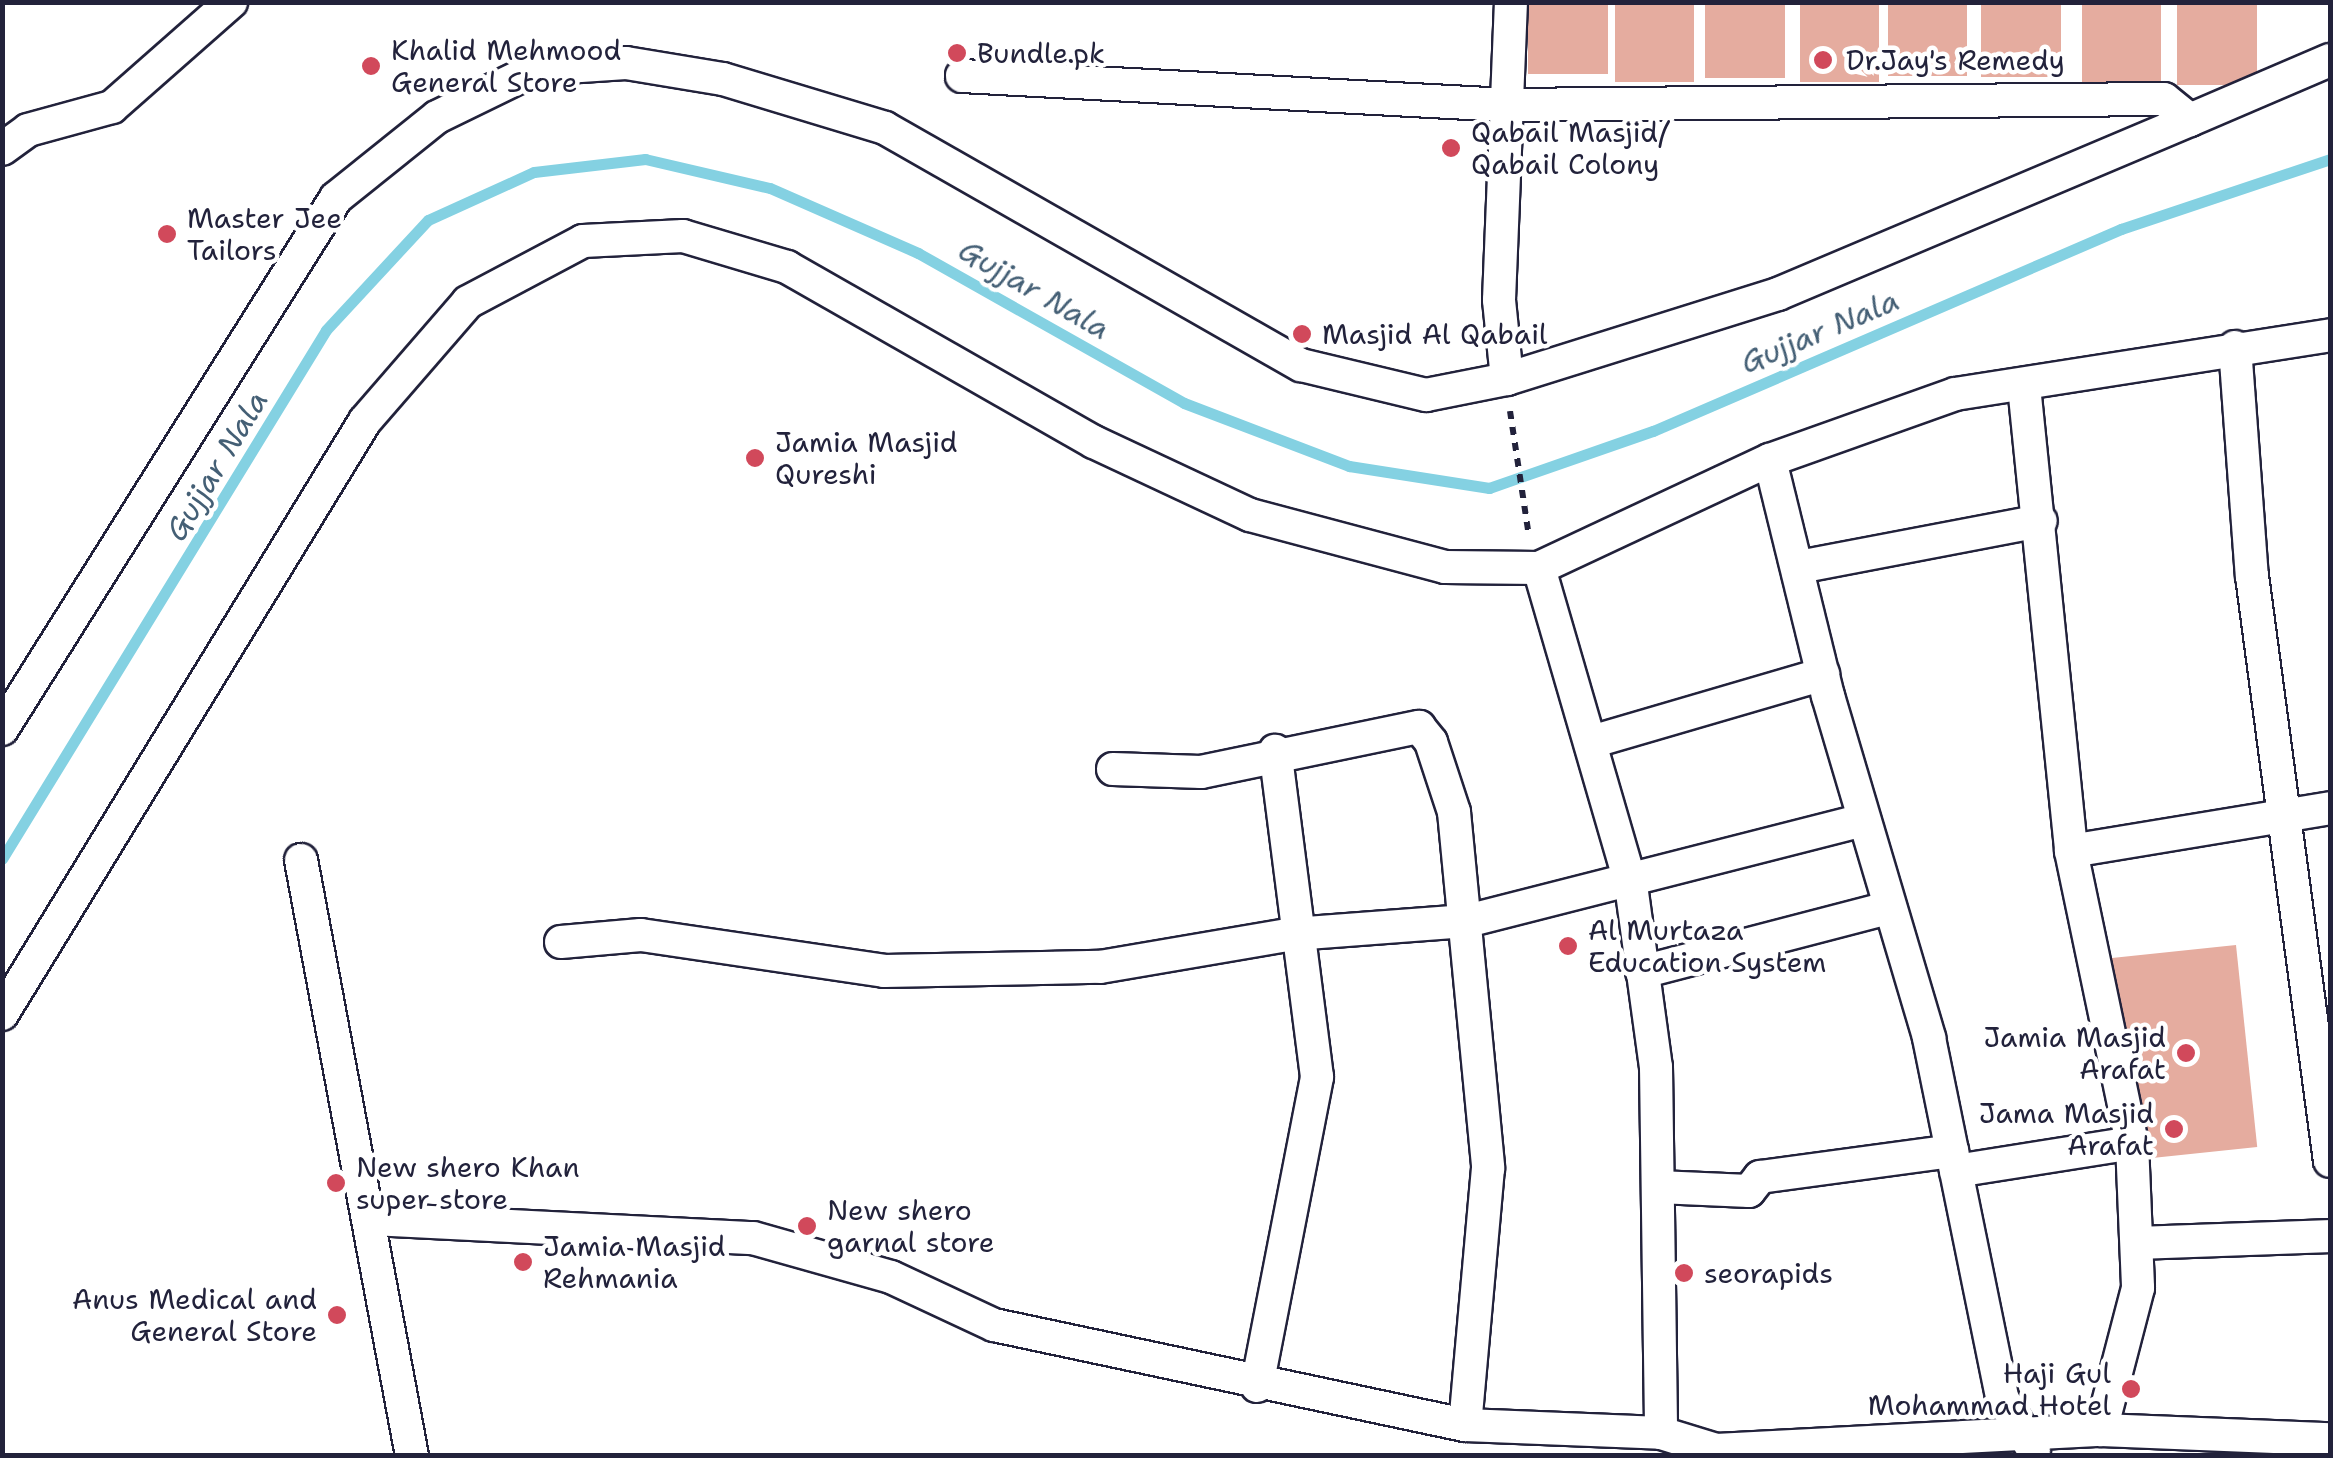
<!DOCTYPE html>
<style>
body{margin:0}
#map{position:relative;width:2333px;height:1458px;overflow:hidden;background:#fff;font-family:"Shantell Sans",sans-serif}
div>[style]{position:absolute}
.stream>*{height:11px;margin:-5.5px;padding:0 5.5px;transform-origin:5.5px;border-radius:5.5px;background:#84d1e2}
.building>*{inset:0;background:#e5ac9f;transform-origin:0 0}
.path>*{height:6px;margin-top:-3px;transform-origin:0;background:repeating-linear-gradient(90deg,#22223b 0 8px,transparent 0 16px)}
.roads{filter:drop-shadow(2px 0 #22223b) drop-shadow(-2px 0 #22223b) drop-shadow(0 2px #22223b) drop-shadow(0 -2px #22223b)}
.street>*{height:32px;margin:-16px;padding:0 16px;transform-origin:16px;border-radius:16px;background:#fff}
.dots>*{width:28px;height:28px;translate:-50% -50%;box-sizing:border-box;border:5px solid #fff;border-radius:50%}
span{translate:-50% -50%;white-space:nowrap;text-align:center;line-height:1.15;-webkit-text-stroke:9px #fff;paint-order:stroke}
.poi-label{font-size:28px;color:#22223b}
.left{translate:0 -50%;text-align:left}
.right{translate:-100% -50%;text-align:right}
.water-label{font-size:30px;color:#445f75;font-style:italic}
.frame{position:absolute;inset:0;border:5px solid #22223b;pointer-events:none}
</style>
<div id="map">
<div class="stream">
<div style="left:2px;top:859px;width:620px;rotate:-58.51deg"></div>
<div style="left:326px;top:330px;width:150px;rotate:-47.2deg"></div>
<div style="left:428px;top:220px;width:116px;rotate:-24.4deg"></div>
<div style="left:534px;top:172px;width:112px;rotate:-6.7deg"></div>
<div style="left:645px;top:159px;width:128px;rotate:13.1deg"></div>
<div style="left:770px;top:188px;width:162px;rotate:23.7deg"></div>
<div style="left:918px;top:253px;width:305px;rotate:29.4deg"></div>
<div style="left:1184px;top:403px;width:177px;rotate:20.9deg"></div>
<div style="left:1349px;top:466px;width:142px;rotate:8.9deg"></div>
<div style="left:1489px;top:488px;width:174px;rotate:-19.2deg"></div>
<div style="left:1653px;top:431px;width:510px;rotate:-23.35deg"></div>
<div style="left:2121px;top:229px;width:220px;rotate:-18.5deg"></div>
</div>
<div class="building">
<div style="left:1528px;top:2px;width:80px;height:72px"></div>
<div style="left:1615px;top:2px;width:79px;height:80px"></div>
<div style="left:1705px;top:2px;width:80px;height:76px"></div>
<div style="left:1800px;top:2px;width:79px;height:80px"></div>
<div style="left:1888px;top:2px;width:79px;height:74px"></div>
<div style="left:1981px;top:2px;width:80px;height:75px"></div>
<div style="left:2082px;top:2px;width:79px;height:85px"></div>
<div style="left:2177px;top:2px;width:80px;height:83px"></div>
<div style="left:2236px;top:945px;width:203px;height:132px;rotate:84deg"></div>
</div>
<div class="path">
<div style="left:1510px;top:411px;width:126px;rotate:81.4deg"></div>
</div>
<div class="roads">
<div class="street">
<div style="left:2190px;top:120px;width:152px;rotate:-23.2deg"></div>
<div style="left:2px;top:149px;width:32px;rotate:-36deg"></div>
<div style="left:28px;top:130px;width:87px;rotate:-15.3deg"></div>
<div style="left:112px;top:107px;width:159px;rotate:-41.4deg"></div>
<div style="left:2235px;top:347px;width:230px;rotate:85.8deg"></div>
<div style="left:2252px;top:576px;width:590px;rotate:82.41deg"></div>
<div style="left:1507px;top:379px;width:79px;rotate:-95.8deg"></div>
<div style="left:1499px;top:300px;width:298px;rotate:-87.7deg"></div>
<div style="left:2024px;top:386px;width:467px;rotate:84.2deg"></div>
<div style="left:2071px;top:851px;width:298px;rotate:78.2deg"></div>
<div style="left:2132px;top:1143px;width:145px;rotate:87.6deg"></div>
<div style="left:2138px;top:1288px;width:147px;rotate:104.6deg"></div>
<div style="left:1770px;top:460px;width:243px;rotate:76.2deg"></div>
<div style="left:1828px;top:696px;width:357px;rotate:73.5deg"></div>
<div style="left:1929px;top:1038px;width:367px;rotate:78.5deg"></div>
<div style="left:2002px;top:1398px;width:62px;rotate:58.9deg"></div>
<div style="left:1799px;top:567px;width:246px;rotate:-10.8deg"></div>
<div style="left:1539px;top:568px;width:330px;rotate:73.8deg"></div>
<div style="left:1631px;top:885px;width:184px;rotate:82.2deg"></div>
<div style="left:1656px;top:1067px;width:366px;rotate:89.2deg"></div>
<div style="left:2px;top:729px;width:627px;rotate:-57.83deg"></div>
<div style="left:336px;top:198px;width:129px;rotate:-38.7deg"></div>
<div style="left:437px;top:117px;width:110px;rotate:-25.9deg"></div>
<div style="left:536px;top:69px;width:90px;rotate:-3.8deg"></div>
<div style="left:626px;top:63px;width:98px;rotate:9.4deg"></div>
<div style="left:723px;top:79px;width:169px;rotate:16.8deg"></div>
<div style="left:885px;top:128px;width:479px;rotate:29.7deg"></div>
<div style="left:1301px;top:365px;width:129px;rotate:13.5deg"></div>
<div style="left:1426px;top:395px;width:83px;rotate:-11.2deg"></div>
<div style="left:1507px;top:379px;width:284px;rotate:-17.4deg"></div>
<div style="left:1778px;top:294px;width:447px;rotate:-22.9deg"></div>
<div style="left:2190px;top:120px;width:33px;rotate:-141deg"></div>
<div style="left:2164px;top:99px;width:658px;rotate:179.48deg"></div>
<div style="left:1506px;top:105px;width:545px;rotate:-176.95deg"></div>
<div style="left:1591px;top:742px;width:242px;rotate:-16.3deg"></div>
<div style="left:1113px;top:769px;width:88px;rotate:2deg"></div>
<div style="left:1201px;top:772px;width:223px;rotate:-11.7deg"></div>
<div style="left:1419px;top:727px;width:19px;rotate:51deg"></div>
<div style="left:1431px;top:742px;width:74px;rotate:71.8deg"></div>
<div style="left:1454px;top:812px;width:358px;rotate:84.5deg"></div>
<div style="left:1488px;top:1168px;width:258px;rotate:95.1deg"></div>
<div style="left:2071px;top:851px;width:263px;rotate:-9.4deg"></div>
<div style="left:301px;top:860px;width:606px;rotate:79.45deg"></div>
<div style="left:561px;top:942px;width:80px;rotate:-5deg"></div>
<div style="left:641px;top:935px;width:246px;rotate:8.4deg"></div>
<div style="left:884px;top:971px;width:216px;rotate:-1.1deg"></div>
<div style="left:1100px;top:967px;width:196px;rotate:-9.7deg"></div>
<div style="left:1293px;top:934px;width:174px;rotate:-4.3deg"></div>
<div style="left:1467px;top:921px;width:409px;rotate:-14.3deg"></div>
<div style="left:1642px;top:972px;width:254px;rotate:-14.6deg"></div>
<div style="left:2px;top:1014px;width:695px;rotate:-58.53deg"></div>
<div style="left:365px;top:421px;width:157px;rotate:-49.1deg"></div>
<div style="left:468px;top:302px;width:130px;rotate:-27.9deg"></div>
<div style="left:583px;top:241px;width:100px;rotate:-2.9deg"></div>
<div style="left:683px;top:236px;width:109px;rotate:16.6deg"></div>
<div style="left:787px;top:267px;width:353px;rotate:29.7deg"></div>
<div style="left:1094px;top:442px;width:172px;rotate:25.1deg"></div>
<div style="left:1250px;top:515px;width:202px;rotate:14.9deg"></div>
<div style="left:1445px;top:567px;width:94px;rotate:0.6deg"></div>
<div style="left:1539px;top:568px;width:255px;rotate:-25.1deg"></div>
<div style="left:1770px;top:460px;width:196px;rotate:-19.6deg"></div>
<div style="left:1955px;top:394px;width:380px;rotate:-8.9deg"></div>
<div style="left:1956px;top:1171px;width:178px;rotate:-9deg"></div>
<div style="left:1658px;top:1187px;width:91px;rotate:2.5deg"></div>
<div style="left:1749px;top:1191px;width:18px;rotate:-52deg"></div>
<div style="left:1760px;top:1177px;width:194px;rotate:-7.7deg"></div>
<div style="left:373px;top:1219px;width:380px;rotate:2.9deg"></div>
<div style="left:753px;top:1238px;width:143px;rotate:15.8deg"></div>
<div style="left:891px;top:1277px;width:114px;rotate:25deg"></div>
<div style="left:994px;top:1325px;width:481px;rotate:12deg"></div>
<div style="left:1465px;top:1425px;width:196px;rotate:2.3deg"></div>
<div style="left:1661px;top:1433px;width:58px;rotate:17.2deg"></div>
<div style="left:1716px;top:1450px;width:386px;rotate:-3deg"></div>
<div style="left:2101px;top:1430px;width:229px;rotate:2.3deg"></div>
<div style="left:2139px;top:1243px;width:191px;rotate:-2.1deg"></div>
<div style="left:1257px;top:1386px;width:315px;rotate:-79deg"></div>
<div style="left:1317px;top:1077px;width:329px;rotate:-97.3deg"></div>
</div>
</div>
<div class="dots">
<div style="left:957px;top:53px;background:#d1495b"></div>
<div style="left:1823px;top:60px;background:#d1495b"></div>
<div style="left:371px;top:66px;background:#d1495b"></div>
<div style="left:1451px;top:148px;background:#d1495b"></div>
<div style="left:167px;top:234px;background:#d1495b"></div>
<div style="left:1302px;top:334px;background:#d1495b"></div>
<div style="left:755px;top:458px;background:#d1495b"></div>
<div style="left:1568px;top:946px;background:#d1495b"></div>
<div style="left:2186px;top:1053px;background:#d1495b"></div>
<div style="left:2174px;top:1129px;background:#d1495b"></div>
<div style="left:336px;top:1183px;background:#d1495b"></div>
<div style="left:807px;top:1226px;background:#d1495b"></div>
<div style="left:523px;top:1262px;background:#d1495b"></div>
<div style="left:1684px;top:1273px;background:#d1495b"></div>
<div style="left:337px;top:1315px;background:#d1495b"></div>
<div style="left:2131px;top:1389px;background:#d1495b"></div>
</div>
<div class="poi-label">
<span class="left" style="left:391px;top:66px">Khalid Mehmood<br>General Store</span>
<span class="left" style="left:977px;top:53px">Bundle.pk</span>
<span class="left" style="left:1846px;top:60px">Dr.Jay's Remedy</span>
<span class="left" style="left:1471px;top:148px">Qabail Masjid/<br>Qabail Colony</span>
<span class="left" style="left:187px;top:234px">Master Jee<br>Tailors</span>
<span class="left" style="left:1322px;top:334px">Masjid Al Qabail</span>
<span class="left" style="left:775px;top:458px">Jamia Masjid<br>Qureshi</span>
<span class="left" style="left:1588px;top:946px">Al Murtaza<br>Education System</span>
<span class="right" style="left:2166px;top:1053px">Jamia Masjid<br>Arafat</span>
<span class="right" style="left:2154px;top:1129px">Jama Masjid<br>Arafat</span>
<span class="left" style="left:356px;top:1183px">New shero Khan<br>super store</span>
<span class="left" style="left:827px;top:1226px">New shero<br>garnal store</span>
<span class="left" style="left:543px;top:1262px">Jamia Masjid<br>Rehmania</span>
<span class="left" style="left:1704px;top:1273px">seorapids</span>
<span class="right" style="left:317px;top:1315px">Anus Medical and<br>General Store</span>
<span class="right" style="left:2111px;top:1389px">Haji Gul<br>Mohammad Hotel</span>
</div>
<div class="water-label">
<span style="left:1034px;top:290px;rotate:30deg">Gujjar Nala</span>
<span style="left:1820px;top:332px;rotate:-23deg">Gujjar Nala</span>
<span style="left:217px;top:466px;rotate:-59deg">Gujjar Nala</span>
</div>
<div class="frame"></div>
</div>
